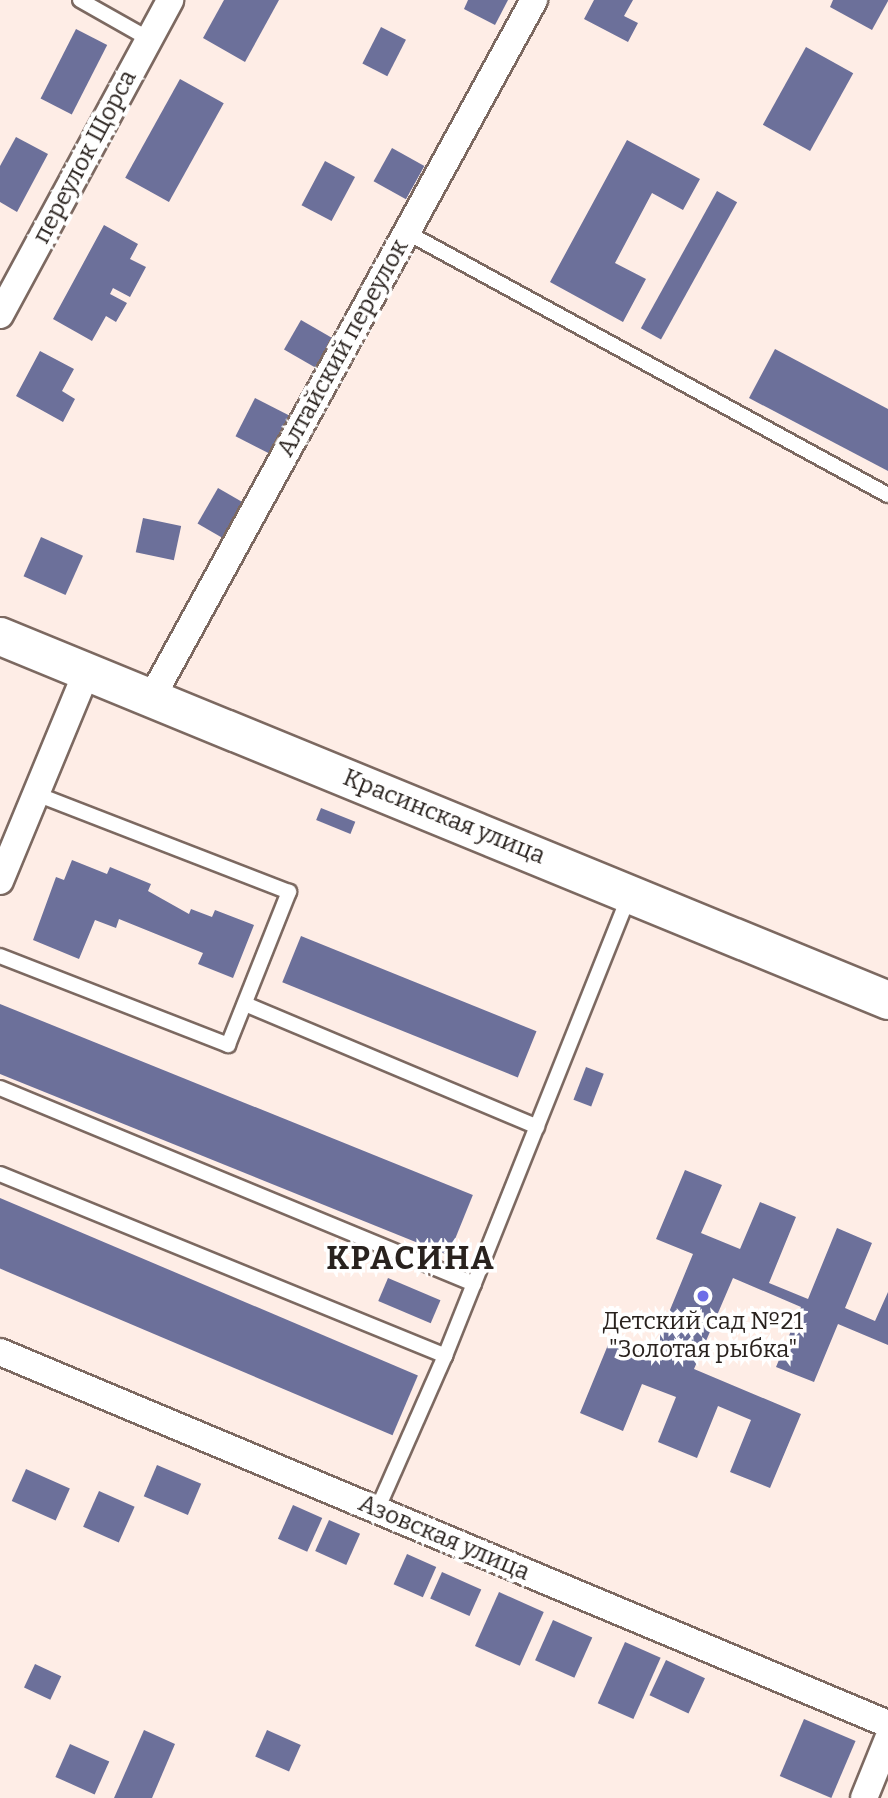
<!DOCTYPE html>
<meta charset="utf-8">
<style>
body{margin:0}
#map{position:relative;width:888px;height:1798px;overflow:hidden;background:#feede6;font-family:Bitter,serif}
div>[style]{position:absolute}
.building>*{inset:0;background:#6c709a;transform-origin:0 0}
.roads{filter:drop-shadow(2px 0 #7c6961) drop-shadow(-2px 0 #7c6961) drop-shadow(0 2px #7c6961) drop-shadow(0 -2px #7c6961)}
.lane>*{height:14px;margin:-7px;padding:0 7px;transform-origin:7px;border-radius:7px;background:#fff}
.street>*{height:26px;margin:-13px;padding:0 13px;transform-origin:13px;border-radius:13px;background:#fff}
.secondary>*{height:37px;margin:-18.5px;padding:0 18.5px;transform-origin:18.5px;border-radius:18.5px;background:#fff}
.dots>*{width:19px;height:19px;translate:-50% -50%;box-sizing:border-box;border:4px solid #fff;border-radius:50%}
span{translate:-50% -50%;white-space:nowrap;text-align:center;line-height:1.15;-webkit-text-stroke:7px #fff;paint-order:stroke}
.street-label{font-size:24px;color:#29221e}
.poi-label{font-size:24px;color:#29221e}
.district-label{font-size:32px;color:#29221e;font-weight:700;letter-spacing:2px}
</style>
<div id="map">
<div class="building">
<div style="clip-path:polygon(224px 0,279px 0,245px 62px,203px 38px)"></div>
<div style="clip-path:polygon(468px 0,508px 0,495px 25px,464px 9px)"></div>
<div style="clip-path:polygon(594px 0,633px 0,624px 16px,638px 23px,628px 42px,584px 19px)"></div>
<div style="clip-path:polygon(833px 0,888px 0,888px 1px,872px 30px,830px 7px)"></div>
<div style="left:381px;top:27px;width:28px;height:41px;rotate:27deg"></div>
<div style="left:76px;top:29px;width:35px;height:78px;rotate:27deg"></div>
<div style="left:806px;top:47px;width:54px;height:89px;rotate:29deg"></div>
<div style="left:180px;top:79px;width:50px;height:113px;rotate:29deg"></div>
<div style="clip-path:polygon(16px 137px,48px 154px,17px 212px,0 202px,0 166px)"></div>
<div style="clip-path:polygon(627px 140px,700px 179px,683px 210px,652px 193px,615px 263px,646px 279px,623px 322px,550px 282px)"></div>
<div style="left:392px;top:148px;width:37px;height:38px;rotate:29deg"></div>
<div style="left:325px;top:161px;width:34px;height:50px;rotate:28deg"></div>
<div style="left:717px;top:191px;width:23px;height:157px;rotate:29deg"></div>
<div style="clip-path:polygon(104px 225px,138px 244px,130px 259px,146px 267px,130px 297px,113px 288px,110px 294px,127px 303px,116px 322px,106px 316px,92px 341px,53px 319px)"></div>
<div style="left:301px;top:320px;width:38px;height:34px;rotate:30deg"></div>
<div style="clip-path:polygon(775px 349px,888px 409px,888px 471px,749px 398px)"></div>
<div style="clip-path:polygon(40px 351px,74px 369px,62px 391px,75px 399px,63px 422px,16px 396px)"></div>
<div style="left:255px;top:398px;width:39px;height:43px;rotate:27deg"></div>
<div style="left:218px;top:488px;width:34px;height:41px;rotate:30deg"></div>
<div style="left:143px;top:518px;width:39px;height:35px;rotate:12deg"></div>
<div style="left:41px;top:537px;width:46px;height:43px;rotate:24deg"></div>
<div style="left:321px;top:808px;width:37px;height:13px;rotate:22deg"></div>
<div style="clip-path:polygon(72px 860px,107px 874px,110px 867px,151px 884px,148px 891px,189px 914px,191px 909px,212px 917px,215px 910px,254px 925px,233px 978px,198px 964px,203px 953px,119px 919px,116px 928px,95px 920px,79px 959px,33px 940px,56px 877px,64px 880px)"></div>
<div style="left:301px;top:936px;width:254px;height:50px;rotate:22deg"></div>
<div style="left:0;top:1004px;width:510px;height:65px;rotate:22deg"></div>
<div style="left:586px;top:1067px;width:19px;height:35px;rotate:21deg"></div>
<div style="clip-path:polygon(685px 1170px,722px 1185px,701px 1233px,740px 1249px,760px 1202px,796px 1217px,769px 1283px,808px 1299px,837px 1228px,872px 1243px,845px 1308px,875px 1321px,888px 1292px,888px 1345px,838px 1324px,814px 1382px,776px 1367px,801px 1307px,733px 1278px,694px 1369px,801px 1414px,770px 1488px,730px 1472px,751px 1420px,718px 1406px,697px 1458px,658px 1442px,676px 1397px,642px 1384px,623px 1431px,580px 1413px,610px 1340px,651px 1356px,693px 1254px,656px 1239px)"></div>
<div style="left:0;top:1198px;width:454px;height:65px;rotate:23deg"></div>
<div style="left:388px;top:1278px;width:57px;height:25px;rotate:23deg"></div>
<div style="left:157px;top:1465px;width:48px;height:34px;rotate:23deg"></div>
<div style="left:26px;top:1469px;width:48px;height:35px;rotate:24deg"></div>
<div style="left:99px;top:1491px;width:39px;height:39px;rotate:24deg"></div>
<div style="left:293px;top:1505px;width:32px;height:37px;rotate:24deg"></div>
<div style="left:329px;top:1520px;width:34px;height:34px;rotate:24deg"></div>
<div style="left:407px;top:1554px;width:32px;height:33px;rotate:24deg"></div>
<div style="left:442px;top:1572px;width:43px;height:29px;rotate:24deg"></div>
<div style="left:499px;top:1592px;width:49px;height:59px;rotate:24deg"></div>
<div style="left:553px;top:1620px;width:43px;height:44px;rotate:24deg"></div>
<div style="left:625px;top:1642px;width:39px;height:67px;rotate:24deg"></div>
<div style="left:666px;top:1660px;width:43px;height:39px;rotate:25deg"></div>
<div style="left:35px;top:1664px;width:29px;height:26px;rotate:25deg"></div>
<div style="left:804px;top:1719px;width:56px;height:62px;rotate:23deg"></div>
<div style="clip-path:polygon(144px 1730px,175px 1744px,152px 1798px,114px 1798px)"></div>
<div style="left:267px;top:1730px;width:37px;height:29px;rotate:24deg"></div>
<div style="left:70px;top:1744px;width:43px;height:36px;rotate:24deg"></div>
</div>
<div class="roads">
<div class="lane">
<div style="left:80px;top:0;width:79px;rotate:29.5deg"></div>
<div style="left:406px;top:232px;width:549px;rotate:28.62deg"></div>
<div style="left:0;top:956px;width:245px;rotate:21.3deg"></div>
<div style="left:228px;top:1045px;width:165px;rotate:-68.3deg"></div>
<div style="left:289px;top:892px;width:271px;rotate:-158.8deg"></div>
<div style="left:245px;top:1004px;width:317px;rotate:22.8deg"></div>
<div style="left:0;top:1088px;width:513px;rotate:22.47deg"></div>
<div style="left:0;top:1174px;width:481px;rotate:22.2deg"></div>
<div style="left:377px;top:1510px;width:168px;rotate:-66.2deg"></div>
<div style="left:445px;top:1356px;width:496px;rotate:-68.2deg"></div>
</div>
<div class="street">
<div style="left:0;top:315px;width:358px;rotate:-61.6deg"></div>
<div style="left:152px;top:697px;width:795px;rotate:-61.27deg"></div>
<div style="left:0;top:881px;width:227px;rotate:-67.5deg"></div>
<div style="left:0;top:1352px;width:963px;rotate:22.73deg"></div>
<div style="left:864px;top:1798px;width:64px;rotate:-67.9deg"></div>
</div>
<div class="secondary">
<div style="left:0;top:636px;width:960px;rotate:22.29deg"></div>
</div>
</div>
<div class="dots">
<div style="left:703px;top:1296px;background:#6d6de7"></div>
</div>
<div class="street-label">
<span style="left:85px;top:157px;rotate:-62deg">переулок Щорса</span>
<span style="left:343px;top:348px;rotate:-61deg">Алтайский переулок</span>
<span style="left:444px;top:817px;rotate:22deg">Красинская улица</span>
<span style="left:444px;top:1538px;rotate:23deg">Азовская улица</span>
</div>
<div class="poi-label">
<span style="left:703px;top:1336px">Детский сад №21<br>"Золотая рыбка"</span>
</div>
<div class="district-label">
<span style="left:411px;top:1258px">КРАСИНА</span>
</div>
</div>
